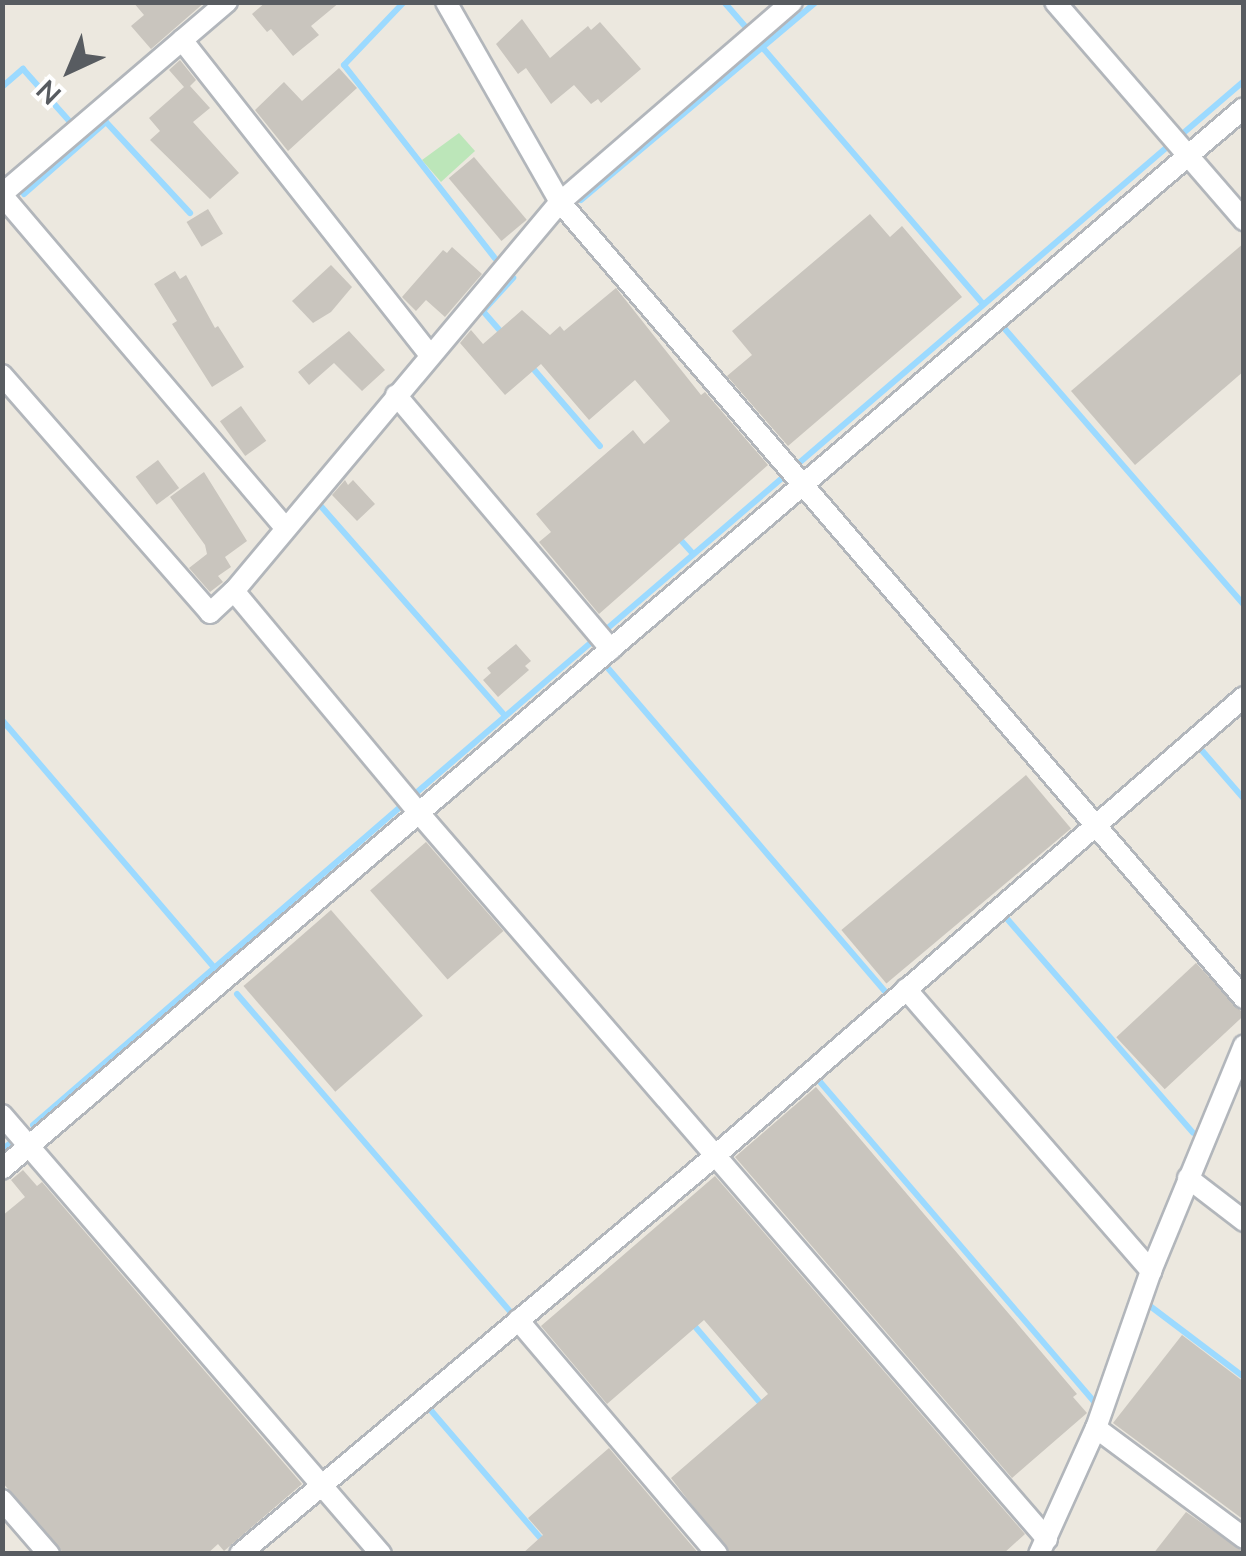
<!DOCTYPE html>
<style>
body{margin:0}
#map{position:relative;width:1246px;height:1556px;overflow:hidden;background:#ece8df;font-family:"Nunito Sans",sans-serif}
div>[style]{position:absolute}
.green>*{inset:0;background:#bce6b9}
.stream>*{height:6px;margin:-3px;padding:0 3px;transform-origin:3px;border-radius:3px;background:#9cdaff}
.building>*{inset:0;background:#c9c5be;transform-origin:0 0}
.roads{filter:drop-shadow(2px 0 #b2b6bb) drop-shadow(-2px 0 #b2b6bb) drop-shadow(0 2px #b2b6bb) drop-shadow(0 -2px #b2b6bb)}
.minor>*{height:20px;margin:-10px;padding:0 10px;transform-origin:10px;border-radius:10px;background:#fff}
span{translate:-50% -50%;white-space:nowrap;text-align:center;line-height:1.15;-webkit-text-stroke:10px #fff;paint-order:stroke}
.frame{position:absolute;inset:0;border:5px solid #585c61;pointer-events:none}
.north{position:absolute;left:20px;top:20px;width:100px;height:100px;-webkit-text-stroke:8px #fff;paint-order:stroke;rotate:224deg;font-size:28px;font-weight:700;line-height:40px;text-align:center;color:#585c61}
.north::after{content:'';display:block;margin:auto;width:35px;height:45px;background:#585c61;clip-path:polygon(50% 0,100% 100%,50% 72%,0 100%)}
</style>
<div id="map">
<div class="green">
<div style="clip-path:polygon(459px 133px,475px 151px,441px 182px,422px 160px)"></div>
</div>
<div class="stream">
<div style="left:404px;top:2px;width:87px;rotate:133.6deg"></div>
<div style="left:344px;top:65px;width:245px;rotate:52deg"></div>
<div style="left:724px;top:2px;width:37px;rotate:49deg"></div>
<div style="left:762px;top:47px;width:339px;rotate:49.3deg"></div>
<div style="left:2px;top:87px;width:28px;rotate:-41deg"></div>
<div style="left:23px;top:69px;width:72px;rotate:48.4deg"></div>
<div style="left:24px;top:194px;width:109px;rotate:-41.3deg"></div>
<div style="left:106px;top:122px;width:124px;rotate:47.3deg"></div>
<div style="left:581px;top:200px;width:307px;rotate:-40.1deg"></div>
<div style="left:1004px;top:328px;width:367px;rotate:49.1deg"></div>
<div style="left:502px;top:333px;width:29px;rotate:-131deg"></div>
<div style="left:483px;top:311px;width:45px;rotate:-47.7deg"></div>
<div style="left:530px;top:365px;width:107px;rotate:49.2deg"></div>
<div style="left:799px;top:463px;width:586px;rotate:-40.64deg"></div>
<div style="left:319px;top:504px;width:282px;rotate:48.7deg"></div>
<div style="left:677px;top:536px;width:24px;rotate:48deg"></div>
<div style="left:607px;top:667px;width:427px;rotate:49.4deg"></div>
<div style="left:2px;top:720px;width:326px;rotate:49.4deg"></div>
<div style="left:1201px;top:743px;width:4px;rotate:135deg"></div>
<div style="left:1198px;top:746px;width:70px;rotate:49deg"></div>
<div style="left:416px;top:793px;width:486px;rotate:-40.7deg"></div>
<div style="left:1002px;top:913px;width:291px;rotate:49deg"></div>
<div style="left:237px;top:994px;width:418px;rotate:49.3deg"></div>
<div style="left:815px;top:1076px;width:428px;rotate:49.4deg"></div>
<div style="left:33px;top:1125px;width:490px;rotate:-40.9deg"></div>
<div style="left:2px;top:1150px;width:16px;rotate:-40deg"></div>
<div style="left:1150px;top:1306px;width:118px;rotate:37.1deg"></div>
<div style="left:692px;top:1323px;width:108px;rotate:49.5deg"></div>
<div style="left:428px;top:1407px;width:177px;rotate:49.4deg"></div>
</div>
<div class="building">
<div style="clip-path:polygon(133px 2px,205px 2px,151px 49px,131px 26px,144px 15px)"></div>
<div style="clip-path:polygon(266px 2px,340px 2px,311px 26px,319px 35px,293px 56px,271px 29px,267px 32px,252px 14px)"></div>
<div style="clip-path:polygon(522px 19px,550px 58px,588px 26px,591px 30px,600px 22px,641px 69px,601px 103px,598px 99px,591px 104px,574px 85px,551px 104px,526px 68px,518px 74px,496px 44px)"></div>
<div style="clip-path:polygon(180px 60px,196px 80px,190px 86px,210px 108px,193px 122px,239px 173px,210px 199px,150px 140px,160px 131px,149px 118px,184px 87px,169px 70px)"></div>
<div style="clip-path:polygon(339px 68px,357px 88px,288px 151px,255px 110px,284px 82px,302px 101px)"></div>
<div style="left:474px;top:157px;width:82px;height:33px;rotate:50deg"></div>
<div style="left:208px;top:209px;width:29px;height:25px;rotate:59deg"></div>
<div style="clip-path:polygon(870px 214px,890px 237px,902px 226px,962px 297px,788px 446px,727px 376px,752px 355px,732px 331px)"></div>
<div style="clip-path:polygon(1244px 243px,1244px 371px,1135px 465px,1071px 391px)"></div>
<div style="clip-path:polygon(452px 247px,482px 274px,445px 317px,426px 300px,416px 311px,402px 297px,443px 250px,447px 253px)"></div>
<div style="clip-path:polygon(331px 265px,352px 287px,331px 312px,313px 323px,292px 301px)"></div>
<div style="clip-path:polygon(175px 271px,180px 279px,186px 275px,215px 328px,218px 326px,244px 367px,212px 387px,172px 324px,177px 321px,154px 284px)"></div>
<div style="clip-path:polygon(616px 288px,701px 395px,705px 392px,768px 465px,599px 614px,539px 542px,551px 532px,536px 514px,633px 430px,644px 444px,670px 421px,635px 380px,589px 420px,541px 364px,505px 395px,460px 343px,471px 330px,483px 344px,522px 310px,550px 335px,560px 326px,564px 331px)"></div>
<div style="clip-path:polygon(349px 331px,385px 370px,362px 391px,334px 363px,309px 385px,298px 372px)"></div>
<div style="left:241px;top:406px;width:43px;height:26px;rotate:54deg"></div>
<div style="left:158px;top:460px;width:35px;height:28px;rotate:53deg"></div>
<div style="clip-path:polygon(204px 472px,247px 541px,225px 557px,231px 567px,218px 576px,223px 582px,210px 592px,189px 568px,207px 554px,205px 545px,170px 497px)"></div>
<div style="clip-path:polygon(345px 480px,348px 485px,353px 480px,375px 504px,357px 521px,332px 495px)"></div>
<div style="clip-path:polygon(516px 644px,531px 661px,525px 666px,529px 670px,498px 697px,483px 680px,491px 673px,487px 668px)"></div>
<div style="left:1026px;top:775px;width:70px;height:241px;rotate:50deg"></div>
<div style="left:426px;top:842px;width:118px;height:74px;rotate:49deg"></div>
<div style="left:331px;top:910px;width:140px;height:116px;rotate:49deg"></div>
<div style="left:1196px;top:963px;width:71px;height:109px;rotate:47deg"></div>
<div style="clip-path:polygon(816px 1087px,1077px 1394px,1073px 1397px,1087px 1413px,1012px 1478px,735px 1157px)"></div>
<div style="clip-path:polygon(23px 1170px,37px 1186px,42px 1182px,302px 1484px,224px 1551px,218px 1544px,207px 1554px,64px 1554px,2px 1482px,2px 1216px,25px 1197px,11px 1180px)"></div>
<div style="clip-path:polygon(715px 1176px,1025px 1534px,1003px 1554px,730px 1554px,671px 1478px,768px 1394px,704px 1320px,607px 1404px,541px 1326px)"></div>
<div style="clip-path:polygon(1182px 1335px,1244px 1382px,1244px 1520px,1113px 1423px)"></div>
<div style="clip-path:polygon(609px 1448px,699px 1554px,522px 1554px,543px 1535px,528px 1518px)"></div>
<div style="clip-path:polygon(1186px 1512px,1244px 1552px,1244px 1554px,1153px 1554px)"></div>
</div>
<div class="roads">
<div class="minor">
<div style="left:446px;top:2px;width:230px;rotate:60.3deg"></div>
<div style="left:560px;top:202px;width:1050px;rotate:49.33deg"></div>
<div style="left:792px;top:2px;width:306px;rotate:139.2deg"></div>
<div style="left:560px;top:202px;width:508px;rotate:129.96deg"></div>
<div style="left:234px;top:591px;width:289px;rotate:50.2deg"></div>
<div style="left:419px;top:813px;width:960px;rotate:49.14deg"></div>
<div style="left:1055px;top:2px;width:289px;rotate:49.1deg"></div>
<div style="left:182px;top:40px;width:401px;rotate:51.8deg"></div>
<div style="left:2px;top:194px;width:296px;rotate:-40.5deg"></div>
<div style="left:2px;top:195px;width:435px;rotate:49.6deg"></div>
<div style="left:2px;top:375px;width:316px;rotate:48.8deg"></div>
<div style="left:210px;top:613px;width:33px;rotate:-43deg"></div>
<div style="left:396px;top:395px;width:333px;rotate:49.8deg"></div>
<div style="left:906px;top:989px;width:374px;rotate:49deg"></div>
<div style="left:2px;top:1115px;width:580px;rotate:49.2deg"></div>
<div style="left:2px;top:1169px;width:1633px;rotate:-40.51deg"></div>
<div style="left:1188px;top:1178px;width:71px;rotate:37.5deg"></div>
<div style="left:518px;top:1320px;width:307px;rotate:49.6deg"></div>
<div style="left:1096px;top:1428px;width:184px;rotate:36.6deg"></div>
<div style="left:2px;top:1500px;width:72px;rotate:49deg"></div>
<div style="left:240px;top:1554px;width:621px;rotate:-39.97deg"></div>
<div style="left:716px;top:1155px;width:699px;rotate:-40.94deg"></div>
<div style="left:1039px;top:1554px;width:138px;rotate:-65.7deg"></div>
<div style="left:1096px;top:1428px;width:166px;rotate:-70.7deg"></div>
<div style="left:1151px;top:1271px;width:244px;rotate:-67.6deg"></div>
</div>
</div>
<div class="frame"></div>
<div class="north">N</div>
</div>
